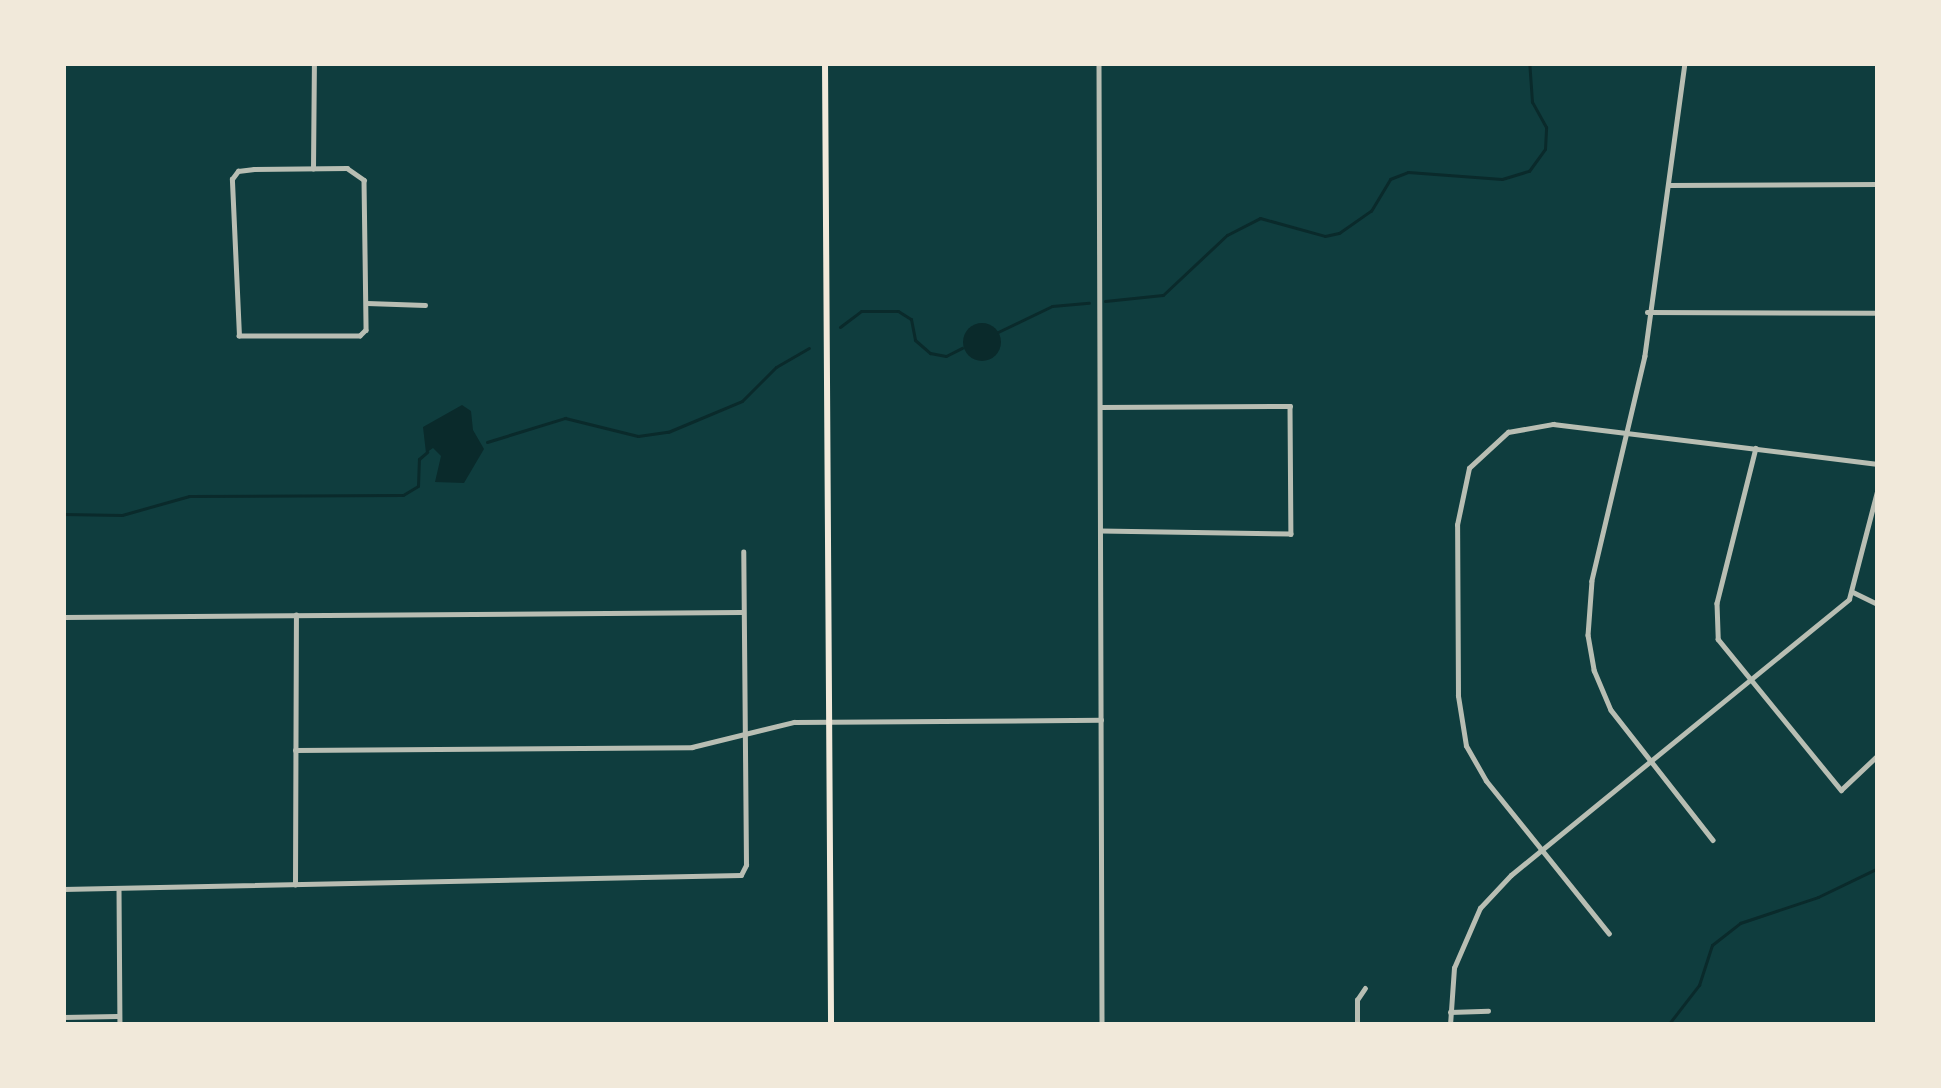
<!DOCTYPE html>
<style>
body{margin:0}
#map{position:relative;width:1941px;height:1088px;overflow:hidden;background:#0f3d3e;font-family:"Exo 2",sans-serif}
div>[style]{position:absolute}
.water>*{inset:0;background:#0a2a2b}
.round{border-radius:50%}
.stream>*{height:3px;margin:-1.5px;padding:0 1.5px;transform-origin:1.5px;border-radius:1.5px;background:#0a2a2b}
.minor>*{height:4.5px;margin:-2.25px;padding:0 2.25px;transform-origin:2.25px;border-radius:2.25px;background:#b8beb3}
.secondary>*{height:6px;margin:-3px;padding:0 3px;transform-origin:3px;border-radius:3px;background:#f1e9da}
span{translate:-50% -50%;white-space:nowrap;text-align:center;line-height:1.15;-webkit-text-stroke:10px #f1e9da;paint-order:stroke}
.frame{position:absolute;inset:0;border:66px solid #f1e9da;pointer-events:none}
</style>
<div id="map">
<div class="water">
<div class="round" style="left:963px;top:323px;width:38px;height:38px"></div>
<div style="clip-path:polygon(462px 405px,471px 411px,473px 430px,484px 449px,464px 483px,435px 482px,441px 456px,433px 448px,426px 453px,423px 427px)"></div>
</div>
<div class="stream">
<div style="left:1105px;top:301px;width:58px;rotate:-5.9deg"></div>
<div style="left:1163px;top:295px;width:88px;rotate:-43.2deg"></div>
<div style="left:1227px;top:235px;width:37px;rotate:-27deg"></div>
<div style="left:1260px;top:218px;width:67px;rotate:15.5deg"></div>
<div style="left:1325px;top:236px;width:14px;rotate:-12deg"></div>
<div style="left:1339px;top:233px;width:39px;rotate:-35deg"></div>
<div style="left:1371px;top:211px;width:37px;rotate:-59deg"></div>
<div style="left:1390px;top:179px;width:19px;rotate:-21deg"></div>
<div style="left:1408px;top:172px;width:94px;rotate:4.3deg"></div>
<div style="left:1502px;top:179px;width:28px;rotate:-17deg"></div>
<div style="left:1529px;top:171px;width:27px;rotate:-54deg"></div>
<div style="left:1545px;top:149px;width:22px;rotate:-87deg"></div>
<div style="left:1546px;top:127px;width:29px;rotate:-119deg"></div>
<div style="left:1532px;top:102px;width:39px;rotate:-94deg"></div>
<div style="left:840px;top:327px;width:26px;rotate:-37deg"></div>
<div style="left:861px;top:311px;width:37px"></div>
<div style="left:898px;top:311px;width:15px;rotate:32deg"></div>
<div style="left:911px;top:319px;width:21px;rotate:79deg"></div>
<div style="left:915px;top:340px;width:20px;rotate:41deg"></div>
<div style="left:930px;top:353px;width:16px;rotate:11deg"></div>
<div style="left:946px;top:356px;width:18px;rotate:-27deg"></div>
<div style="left:998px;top:332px;width:60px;rotate:-25.7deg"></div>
<div style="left:1052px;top:306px;width:37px;rotate:-5deg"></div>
<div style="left:487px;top:442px;width:82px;rotate:-17.1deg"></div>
<div style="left:565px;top:418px;width:75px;rotate:13.9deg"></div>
<div style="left:638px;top:436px;width:30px;rotate:-8deg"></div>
<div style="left:668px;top:432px;width:80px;rotate:-22.7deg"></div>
<div style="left:742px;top:401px;width:48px;rotate:-45deg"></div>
<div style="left:776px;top:367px;width:38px;rotate:-30deg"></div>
<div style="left:63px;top:514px;width:59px;rotate:1deg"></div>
<div style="left:122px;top:515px;width:70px;rotate:-15.8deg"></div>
<div style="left:189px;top:496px;width:214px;rotate:-0.3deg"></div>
<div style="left:403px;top:495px;width:17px;rotate:-31deg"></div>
<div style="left:418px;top:486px;width:27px;rotate:-88deg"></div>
<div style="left:419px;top:459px;width:11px;rotate:-41deg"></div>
<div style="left:1668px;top:1025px;width:51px;rotate:-52.2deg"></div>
<div style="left:1699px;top:985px;width:42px;rotate:-72deg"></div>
<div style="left:1712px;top:945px;width:36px;rotate:-38deg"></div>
<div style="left:1740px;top:923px;width:82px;rotate:-18.4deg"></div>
<div style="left:1818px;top:897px;width:67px;rotate:-25.8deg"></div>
</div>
<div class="minor">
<div style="left:1099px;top:63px;width:962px;rotate:89.82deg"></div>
<div style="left:1685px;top:63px;width:296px;rotate:97.8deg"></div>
<div style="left:1645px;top:356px;width:231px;rotate:103.3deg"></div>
<div style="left:1592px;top:581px;width:54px;rotate:94.2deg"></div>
<div style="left:1588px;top:635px;width:36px;rotate:80deg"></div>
<div style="left:1594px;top:670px;width:43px;rotate:67deg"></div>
<div style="left:1611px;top:710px;width:165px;rotate:51.9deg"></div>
<div style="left:347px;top:168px;width:21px;rotate:35deg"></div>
<div style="left:364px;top:180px;width:150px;rotate:89.2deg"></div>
<div style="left:366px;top:330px;width:8px;rotate:135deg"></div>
<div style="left:360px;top:336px;width:121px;rotate:180deg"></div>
<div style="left:239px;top:336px;width:157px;rotate:-92.6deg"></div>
<div style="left:232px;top:179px;width:10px;rotate:-53deg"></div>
<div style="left:238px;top:171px;width:16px;rotate:-7deg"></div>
<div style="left:254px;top:169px;width:93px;rotate:-0.6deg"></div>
<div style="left:313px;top:169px;width:106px;rotate:-89.5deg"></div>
<div style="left:1668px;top:185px;width:210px;rotate:-0.3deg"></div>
<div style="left:367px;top:303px;width:58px;rotate:2deg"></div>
<div style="left:1647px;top:312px;width:231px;rotate:0.2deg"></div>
<div style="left:1100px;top:407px;width:190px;rotate:-0.3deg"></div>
<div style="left:1290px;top:406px;width:128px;rotate:89.6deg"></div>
<div style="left:1291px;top:534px;width:190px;rotate:-179.1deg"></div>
<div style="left:1756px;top:448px;width:160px;rotate:104.1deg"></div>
<div style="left:1717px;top:603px;width:36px;rotate:88deg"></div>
<div style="left:1718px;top:639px;width:195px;rotate:50.8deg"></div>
<div style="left:1841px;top:790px;width:51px;rotate:-43.4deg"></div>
<div style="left:1853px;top:592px;width:28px;rotate:26deg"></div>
<div style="left:63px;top:617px;width:678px;rotate:-0.42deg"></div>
<div style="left:295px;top:750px;width:397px;rotate:-0.4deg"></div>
<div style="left:692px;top:747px;width:105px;rotate:-13.8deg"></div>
<div style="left:794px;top:722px;width:307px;rotate:-0.4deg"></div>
<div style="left:295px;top:885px;width:270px;rotate:-89.8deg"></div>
<div style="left:119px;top:888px;width:137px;rotate:89.6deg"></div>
<div style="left:63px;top:889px;width:678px;rotate:-1.18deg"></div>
<div style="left:741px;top:875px;width:11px;rotate:-63deg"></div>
<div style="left:746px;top:865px;width:313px;rotate:-90.5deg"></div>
<div style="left:1609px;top:934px;width:196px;rotate:-128.8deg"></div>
<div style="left:1486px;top:781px;width:40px;rotate:-119.7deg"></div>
<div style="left:1466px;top:746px;width:51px;rotate:-99.1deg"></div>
<div style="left:1458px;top:696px;width:171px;rotate:-90.3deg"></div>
<div style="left:1457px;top:525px;width:58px;rotate:-78.1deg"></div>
<div style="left:1469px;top:468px;width:53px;rotate:-42.7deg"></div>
<div style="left:1508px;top:432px;width:46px;rotate:-10.1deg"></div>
<div style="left:1553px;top:424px;width:327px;rotate:7deg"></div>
<div style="left:1450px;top:1012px;width:38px;rotate:-2deg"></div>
<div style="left:63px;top:1017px;width:54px;rotate:-1.1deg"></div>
<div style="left:1357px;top:1025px;width:25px;rotate:-90deg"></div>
<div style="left:1357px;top:1000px;width:14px;rotate:-56deg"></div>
<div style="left:1450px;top:1025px;width:57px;rotate:-86deg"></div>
<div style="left:1454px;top:968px;width:65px;rotate:-66.6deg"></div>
<div style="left:1480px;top:908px;width:45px;rotate:-46.8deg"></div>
<div style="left:1511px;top:875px;width:436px;rotate:-39.2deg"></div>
<div style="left:1849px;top:599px;width:115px;rotate:-75.4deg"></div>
</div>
<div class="secondary">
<div style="left:825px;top:63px;width:962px;rotate:89.64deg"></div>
</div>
<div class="frame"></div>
</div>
